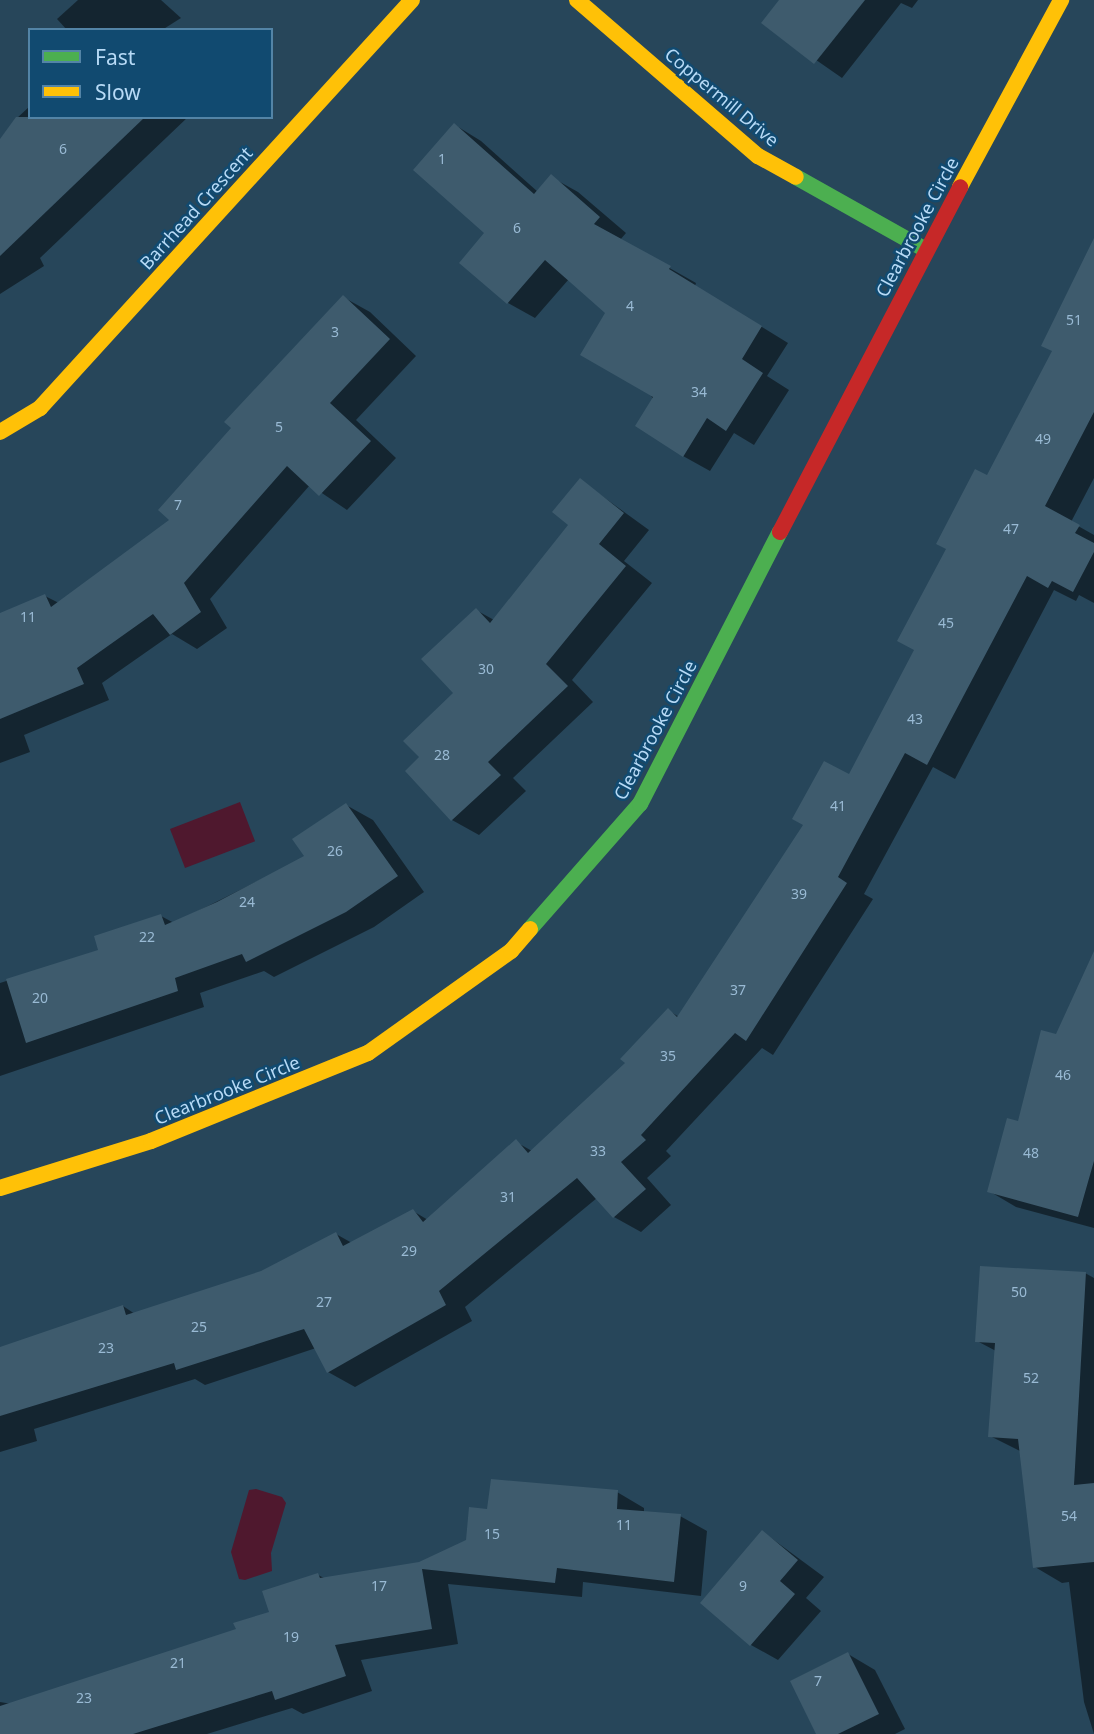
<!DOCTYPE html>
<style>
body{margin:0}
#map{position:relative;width:1094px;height:1734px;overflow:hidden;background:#27465a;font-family:"Noto Sans",sans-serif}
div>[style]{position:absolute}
.water>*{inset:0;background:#4f182e;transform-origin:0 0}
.shadow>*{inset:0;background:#0007}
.building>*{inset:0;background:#3e5b6d}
.fast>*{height:16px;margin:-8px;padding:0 8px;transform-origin:8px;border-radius:8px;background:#4caf50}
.slow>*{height:16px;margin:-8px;padding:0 8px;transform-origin:8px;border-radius:8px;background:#ffc107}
.jam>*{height:16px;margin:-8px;padding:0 8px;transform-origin:8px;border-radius:8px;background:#c62828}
span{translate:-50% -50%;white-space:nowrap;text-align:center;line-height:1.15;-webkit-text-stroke:5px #114a70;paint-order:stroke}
.number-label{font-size:14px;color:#99bad4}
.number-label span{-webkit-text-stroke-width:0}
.street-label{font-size:18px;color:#b7daf6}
.legend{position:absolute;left:28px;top:28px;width:245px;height:91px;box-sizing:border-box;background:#114a70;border:2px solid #5384a6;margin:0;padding:9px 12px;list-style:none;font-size:21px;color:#b7daf6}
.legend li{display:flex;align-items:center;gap:14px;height:35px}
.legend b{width:35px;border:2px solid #5384a6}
</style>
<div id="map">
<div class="water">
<div style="left:240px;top:802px;width:42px;height:75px;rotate:69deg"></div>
<div style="clip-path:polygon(256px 1489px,282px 1497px,286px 1503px,271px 1553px,272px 1571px,245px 1580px,239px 1579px,231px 1552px,249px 1490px)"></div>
</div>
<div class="shadow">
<div style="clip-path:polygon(78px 0,161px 0,181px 18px,162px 30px,67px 30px,57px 19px)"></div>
<div style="clip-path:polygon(781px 0,918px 0,912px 8px,901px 3px,842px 78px,763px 23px)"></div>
<div style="clip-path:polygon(30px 106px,30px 117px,188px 117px,40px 258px,44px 266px,0 294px,0 184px,16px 119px)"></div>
<div style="clip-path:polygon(455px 125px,481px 141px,538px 192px,551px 177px,578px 192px,626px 233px,620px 240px,696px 283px,695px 286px,788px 343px,767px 376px,789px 390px,754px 445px,734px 433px,710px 471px,683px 456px,607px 312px,569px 279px,535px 318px,508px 303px)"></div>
<div style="clip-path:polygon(1094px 244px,1094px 478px,1071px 522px,1094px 535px,1094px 603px,1079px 595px,1076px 601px,1054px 590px,955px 779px,933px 767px,864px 894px,873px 899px,773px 1055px,762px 1048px,666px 1151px,671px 1156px,647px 1178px,671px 1205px,641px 1232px,614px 1217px,597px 1198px,465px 1307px,472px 1321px,355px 1387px,328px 1372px,316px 1348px,205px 1385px,195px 1379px,34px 1429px,37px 1441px,0 1452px,0 1348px,123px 1306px,135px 1314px,262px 1273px,336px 1234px,352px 1243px,413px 1211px,428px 1220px,516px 1142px,532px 1151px,627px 1063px,668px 1010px,679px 1017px,850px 776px,916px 650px,987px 478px,1054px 351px)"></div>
<div style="clip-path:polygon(343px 297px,370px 312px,416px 356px,356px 420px,396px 458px,347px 510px,310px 485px,210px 599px,227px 628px,197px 649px,172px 634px,102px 683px,109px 700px,24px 735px,30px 752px,0 763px,0 615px,45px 596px,59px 603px,172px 520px,234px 428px)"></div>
<div style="clip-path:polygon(580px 480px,649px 530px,624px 561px,652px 583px,572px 680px,593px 702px,513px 778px,526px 791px,479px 835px,452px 820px,422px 757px,456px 693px,476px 610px,494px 620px,571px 525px)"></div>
<div style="clip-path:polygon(346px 805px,373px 820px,424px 892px,374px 927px,274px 977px,264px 971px,200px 993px,204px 1007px,0 1076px,0 983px,100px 951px,161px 916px,174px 923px,306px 857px)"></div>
<div style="clip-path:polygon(1094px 955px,1094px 1228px,1016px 1207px,989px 1191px)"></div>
<div style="clip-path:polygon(1085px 1273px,1094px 1278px,1094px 1734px,1084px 1702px,1069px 1582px,1062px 1583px,1035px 1567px,1022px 1452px,990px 1436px,996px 1351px,977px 1341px)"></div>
<div style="clip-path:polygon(617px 1492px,644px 1508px,644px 1513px,680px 1516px,707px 1531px,701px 1596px,583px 1582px,582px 1597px,448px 1584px,458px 1644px,361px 1660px,372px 1691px,303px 1714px,292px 1708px,207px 1734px,0 1734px,0 1702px,12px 1704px,238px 1630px,271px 1613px,318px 1575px,326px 1579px,419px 1564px,467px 1542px,489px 1511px)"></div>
<div style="clip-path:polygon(763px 1532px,824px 1577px,806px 1598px,821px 1611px,778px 1660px,751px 1645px,703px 1603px)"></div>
<div style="clip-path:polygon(848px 1654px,875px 1670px,905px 1729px,895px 1734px,818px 1734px)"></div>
</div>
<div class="building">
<div style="clip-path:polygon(779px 0,865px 0,814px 64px,761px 23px)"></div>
<div style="clip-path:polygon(16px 117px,145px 117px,0 256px,0 139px)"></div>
<div style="clip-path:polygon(454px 123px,534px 194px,551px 174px,600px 217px,594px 224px,671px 266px,669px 269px,762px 326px,742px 359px,763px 373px,726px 431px,707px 418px,683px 457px,635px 426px,653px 397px,580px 355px,605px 313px,545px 260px,507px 304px,459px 263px,484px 233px,413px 170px)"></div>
<div style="clip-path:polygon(1094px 238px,1094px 412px,1045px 506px,1080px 525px,1075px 533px,1094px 543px,1094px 552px,1073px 592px,1052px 581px,1048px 588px,1027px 576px,927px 765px,905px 753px,838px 877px,847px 883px,746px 1041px,735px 1033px,641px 1135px,646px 1140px,621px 1162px,646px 1189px,613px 1218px,577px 1178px,439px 1291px,446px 1305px,327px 1373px,304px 1329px,176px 1370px,174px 1363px,0 1416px,0 1347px,123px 1305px,126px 1315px,261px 1271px,336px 1232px,343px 1246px,413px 1209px,423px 1222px,516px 1139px,528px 1153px,625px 1063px,620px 1059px,668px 1008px,677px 1017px,803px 825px,792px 819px,824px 761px,849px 774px,914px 650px,897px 641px,946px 549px,936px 544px,975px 469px,987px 475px,1052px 351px,1041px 346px)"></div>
<div style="clip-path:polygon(343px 295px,390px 339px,330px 403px,371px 441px,319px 496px,287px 466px,184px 583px,201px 612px,170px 635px,153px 614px,77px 668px,84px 684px,0 719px,0 613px,45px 594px,51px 607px,169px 520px,158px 510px,231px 428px,224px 422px)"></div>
<div style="clip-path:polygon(580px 478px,624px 513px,599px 544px,626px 566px,546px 664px,568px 686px,488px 762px,501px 775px,451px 821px,405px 771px,419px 757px,403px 741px,453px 693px,421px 659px,476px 608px,490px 623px,568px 525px,552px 512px)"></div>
<div style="clip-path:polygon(346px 803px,398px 876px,346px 912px,246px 962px,242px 954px,175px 978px,178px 991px,26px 1043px,6px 979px,98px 950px,94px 936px,161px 914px,165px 925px,217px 902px,304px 856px,292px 839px)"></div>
<div style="clip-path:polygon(1094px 951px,1094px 1161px,1078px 1217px,987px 1192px,1007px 1118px,1018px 1121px,1041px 1030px,1056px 1034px)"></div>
<div style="clip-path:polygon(980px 1266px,1086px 1272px,1074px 1485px,1094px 1483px,1094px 1562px,1033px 1568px,1018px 1439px,988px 1437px,995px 1343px,975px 1342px)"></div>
<div style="clip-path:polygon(491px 1479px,618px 1490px,617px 1509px,681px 1514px,674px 1582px,557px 1568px,555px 1583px,422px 1569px,432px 1629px,335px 1645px,346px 1676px,275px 1700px,272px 1691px,133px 1734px,0 1734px,0 1706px,236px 1629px,233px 1623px,269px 1612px,262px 1591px,318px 1573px,320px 1578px,419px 1562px,466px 1540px,469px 1507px,487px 1509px)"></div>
<div style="clip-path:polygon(762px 1530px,798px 1560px,780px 1581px,795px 1594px,750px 1646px,700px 1603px)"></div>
<div style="clip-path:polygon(848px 1652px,879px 1714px,838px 1734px,816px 1734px,790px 1681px)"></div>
</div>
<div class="fast">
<div style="left:796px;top:177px;width:149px;rotate:29.3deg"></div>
<div style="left:530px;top:929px;width:167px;rotate:-48.7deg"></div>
<div style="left:640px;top:804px;width:306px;rotate:-62.8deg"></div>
</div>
<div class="slow">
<div style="left:577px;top:0;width:239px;rotate:40.8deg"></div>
<div style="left:758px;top:156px;width:43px;rotate:28.9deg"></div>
<div style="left:960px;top:187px;width:213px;rotate:-61.6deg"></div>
<div style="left:0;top:432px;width:47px;rotate:-31deg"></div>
<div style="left:40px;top:408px;width:552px;rotate:-47.64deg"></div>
<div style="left:0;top:1188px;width:158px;rotate:-17.3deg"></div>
<div style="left:151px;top:1141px;width:234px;rotate:-22.1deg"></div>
<div style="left:368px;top:1053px;width:176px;rotate:-35.5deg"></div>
<div style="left:511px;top:951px;width:29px;rotate:-49deg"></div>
</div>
<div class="jam">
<div style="left:780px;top:532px;width:389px;rotate:-62.4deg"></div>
</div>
<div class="number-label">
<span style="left:63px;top:149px">6</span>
<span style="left:442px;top:159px">1</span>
<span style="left:517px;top:228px">6</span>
<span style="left:630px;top:306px">4</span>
<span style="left:1074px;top:320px">51</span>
<span style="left:335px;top:332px">3</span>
<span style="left:699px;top:392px">34</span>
<span style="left:279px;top:427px">5</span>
<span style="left:1043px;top:439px">49</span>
<span style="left:178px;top:505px">7</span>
<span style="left:1011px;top:529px">47</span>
<span style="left:28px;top:617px">11</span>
<span style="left:946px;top:623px">45</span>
<span style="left:486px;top:669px">30</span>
<span style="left:915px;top:719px">43</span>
<span style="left:442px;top:755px">28</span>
<span style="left:838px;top:806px">41</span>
<span style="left:335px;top:851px">26</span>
<span style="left:799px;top:894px">39</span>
<span style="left:247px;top:902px">24</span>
<span style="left:147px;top:937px">22</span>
<span style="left:738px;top:990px">37</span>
<span style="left:40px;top:998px">20</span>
<span style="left:668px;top:1056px">35</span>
<span style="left:1063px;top:1075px">46</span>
<span style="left:598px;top:1151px">33</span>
<span style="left:1031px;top:1153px">48</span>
<span style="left:508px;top:1197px">31</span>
<span style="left:409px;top:1251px">29</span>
<span style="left:1019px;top:1292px">50</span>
<span style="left:324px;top:1302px">27</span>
<span style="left:199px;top:1327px">25</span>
<span style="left:106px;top:1348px">23</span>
<span style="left:1031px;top:1378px">52</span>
<span style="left:1069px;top:1516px">54</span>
<span style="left:624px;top:1525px">11</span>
<span style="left:492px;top:1534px">15</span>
<span style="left:379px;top:1586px">17</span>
<span style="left:743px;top:1586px">9</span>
<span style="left:291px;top:1637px">19</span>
<span style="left:178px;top:1663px">21</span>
<span style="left:818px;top:1681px">7</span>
<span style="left:84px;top:1698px">23</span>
</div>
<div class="street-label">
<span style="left:722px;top:97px;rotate:40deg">Coppermill Drive</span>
<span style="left:196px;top:208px;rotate:-48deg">Barrhead Crescent</span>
<span style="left:917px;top:227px;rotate:-62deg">Clearbrooke Circle</span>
<span style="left:655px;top:730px;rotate:-62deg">Clearbrooke Circle</span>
<span style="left:227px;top:1090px;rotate:-22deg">Clearbrooke Circle</span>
</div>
<ul class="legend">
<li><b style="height:9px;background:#4caf50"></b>Fast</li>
<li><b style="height:9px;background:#ffc107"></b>Slow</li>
</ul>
</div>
